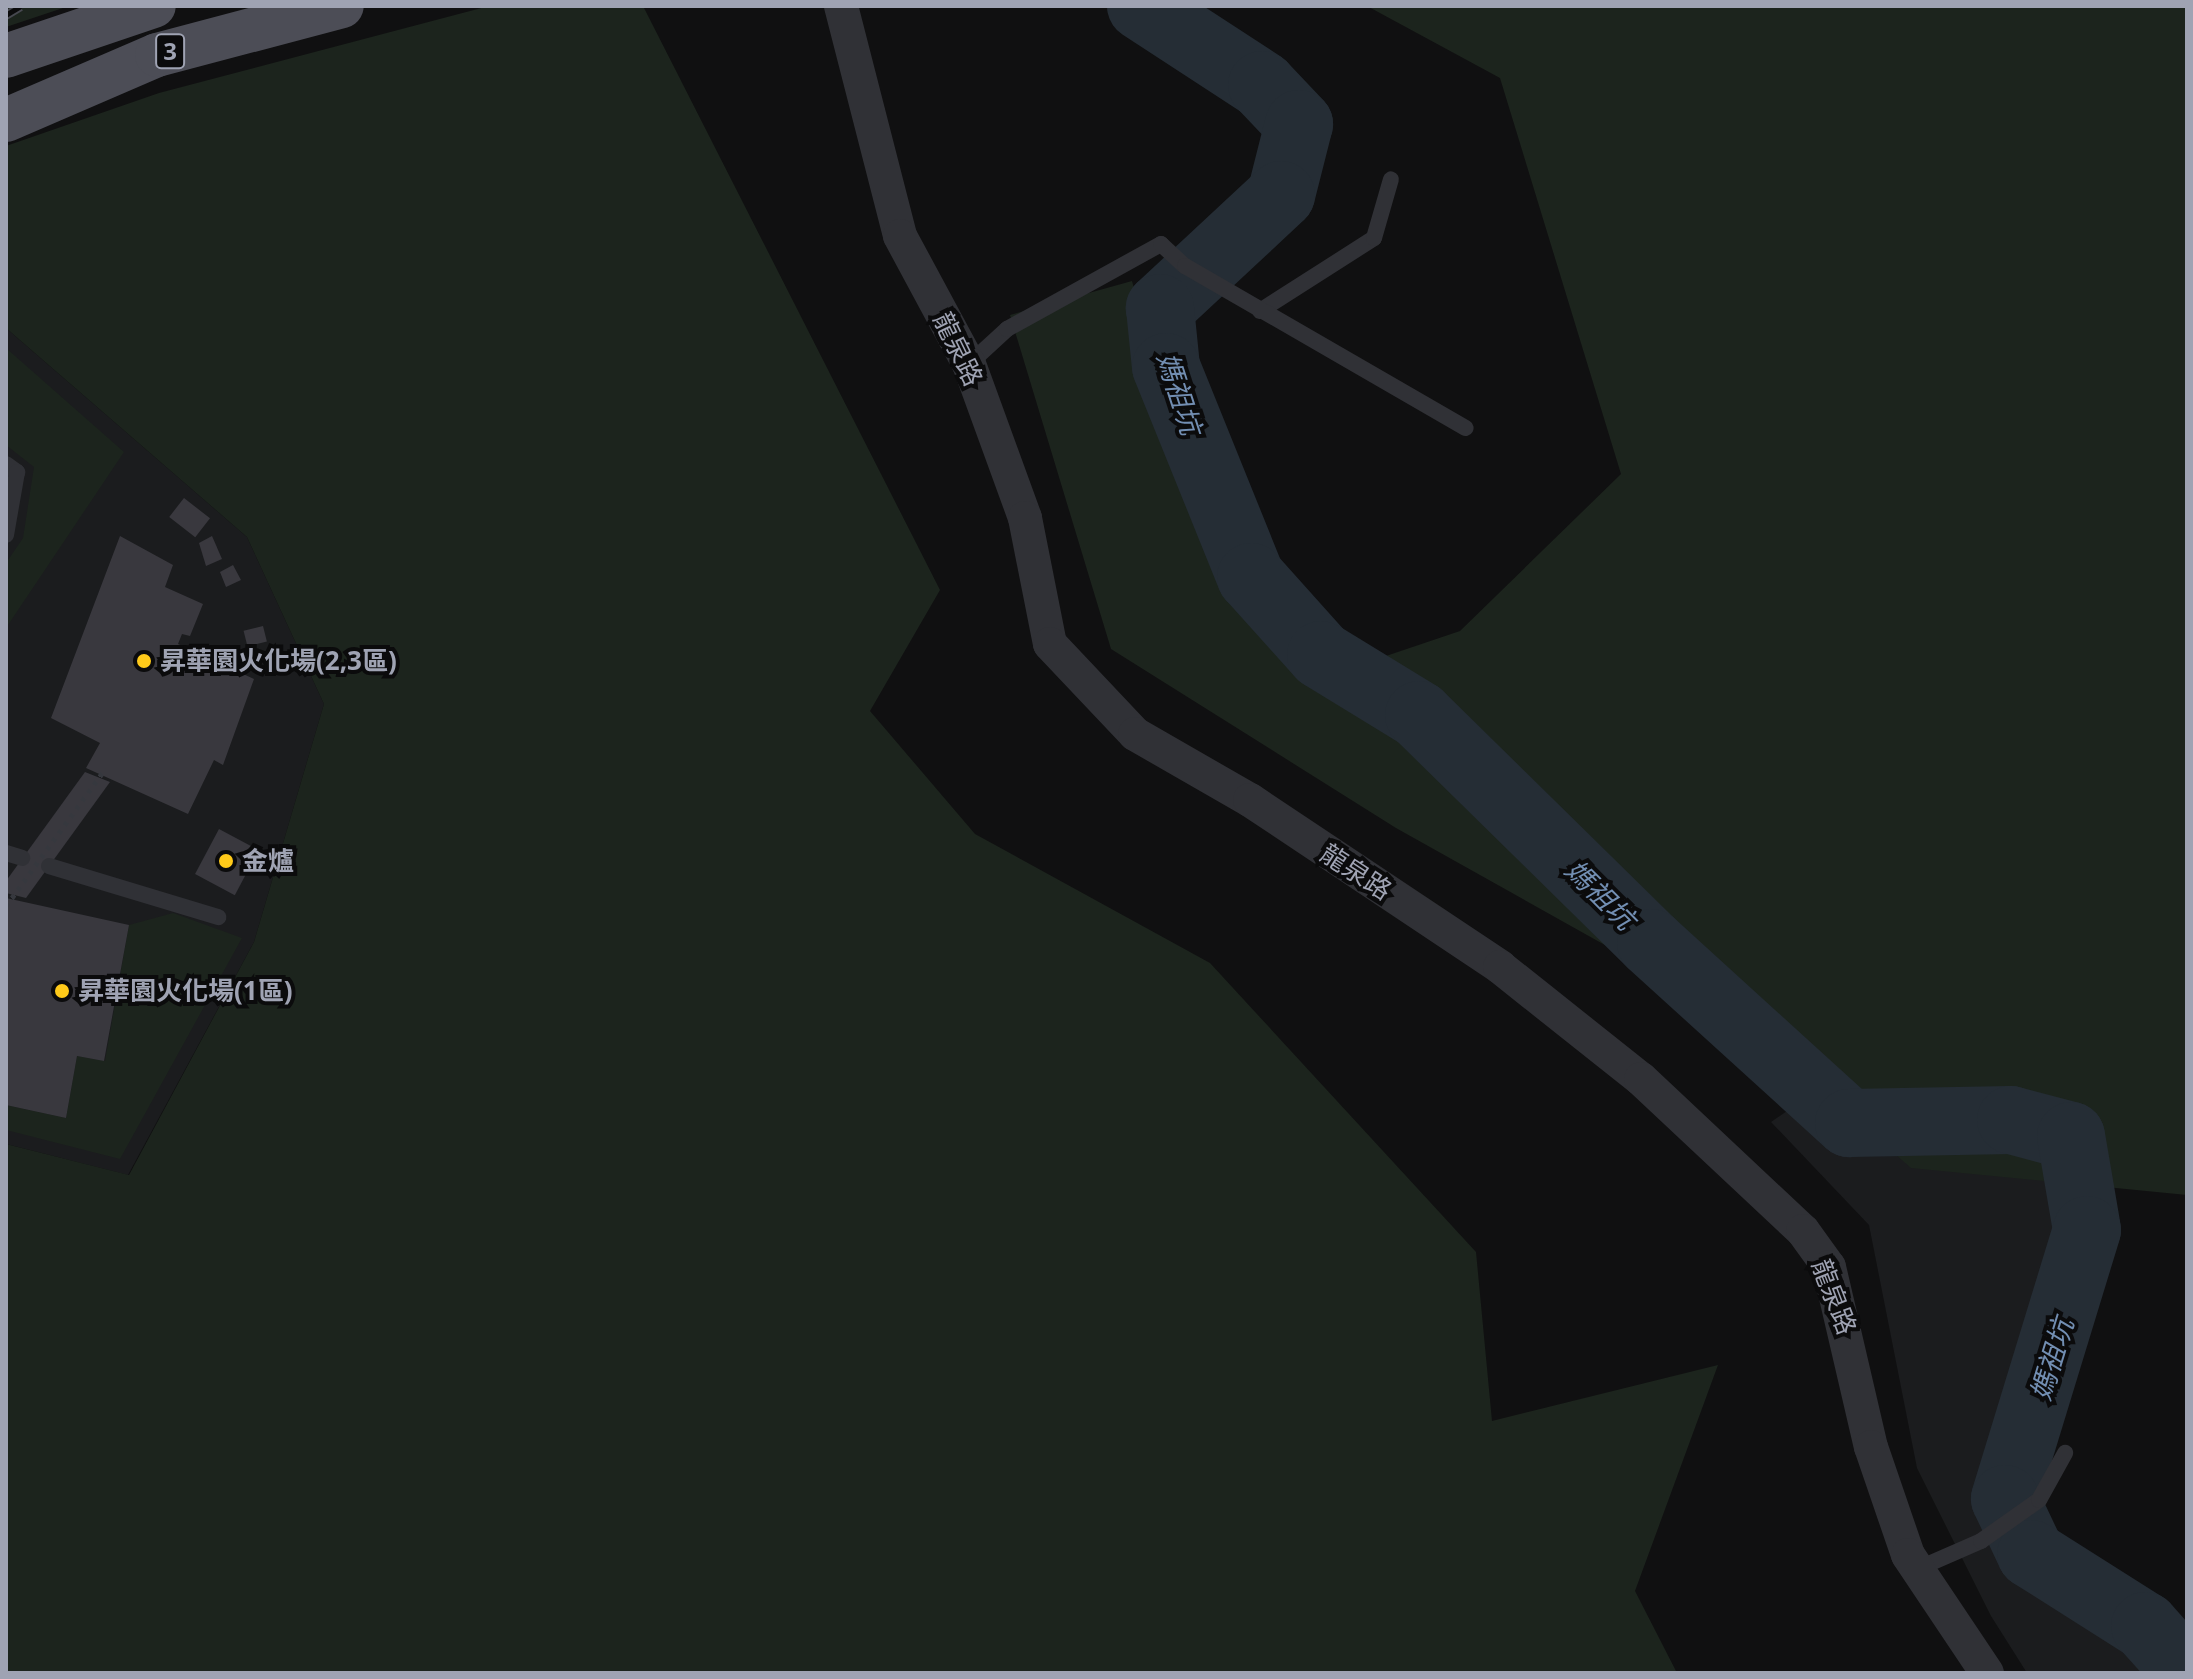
<!DOCTYPE html>
<meta charset="utf-8">
<style>
body{margin:0}
#map{position:relative;width:2193px;height:1679px;overflow:hidden;background:#101011;font-family:"Open Sans","Noto Sans TC",sans-serif}
div>[style]{position:absolute}
.built>*{inset:0;background:#1b1c1e}
.green>*{inset:0;background:#1c241d}
.river>*{height:68px;margin:-34px;padding:0 34px;transform-origin:34px;border-radius:34px;background:#252d35}
.building>*{inset:0;background:#39383e;transform-origin:0 0}
.service>*{height:16px;margin:-8px;padding:0 8px;transform-origin:8px;border-radius:8px;background:#303136}
.minor>*{height:34px;margin:-17px;padding:0 17px;transform-origin:17px;border-radius:17px;background:#303136}
.primary>*{height:44px;margin:-22px;padding:0 22px;transform-origin:22px;border-radius:22px;background:#4c4d56}
.rail>*{height:9px;margin-top:-4.5px;transform-origin:0;background:repeating-linear-gradient(90deg,#0b0b0c 0 18px,#474850 0 36px);box-sizing:border-box;border-block:2px solid #474850}
.path-bridge>*{height:5px;margin-top:-2.5px;transform-origin:0;background:repeating-linear-gradient(90deg,#36383e 0 4px,transparent 0 10px)}
.dots>*{width:22px;height:22px;translate:-50% -50%;box-sizing:border-box;border:4px solid #0b0b0c;border-radius:50%}
span{translate:-50% -50%;white-space:nowrap;text-align:center;line-height:1.15;-webkit-text-stroke:8px #0b0b0c;paint-order:stroke}
.shield-label span{padding:2px 6px;background:#0b0b0c;border:2px solid;border-radius:6px;-webkit-text-stroke-width:0}
.shield-label{font-size:24px;color:#9fa3b3;font-weight:700}
.street-label{font-size:26px;color:#9fa3b3}
.poi-label{font-size:26px;color:#9fa3b3;font-weight:700}
.left{translate:0 -50%;text-align:left}
.water-label{font-size:28px;color:#728eb2;font-style:italic}
.frame{position:absolute;inset:0;border:8px solid #9fa3b3;pointer-events:none}
</style>
<div id="map">
<div class="built">
<div style="clip-path:polygon(6px 328px,247px 537px,324px 704px,254px 942px,128px 1175px,6px 1144px)"></div>
<div style="clip-path:polygon(1845px 1071px,2071px 1142px,2055px 1283px,1999px 1426px,1992px 1531px,2063px 1613px,2165px 1673px,2027px 1673px,1991px 1616px,1917px 1468px,1869px 1225px,1771px 1122px)"></div>
</div>
<div class="green">
<div style="clip-path:polygon(6px 6px,69px 6px,6px 27px)"></div>
<div style="clip-path:polygon(489px 6px,643px 6px,940px 590px,870px 711px,975px 834px,1210px 963px,1476px 1252px,1492px 1421px,1718px 1365px,1635px 1591px,1677px 1673px,6px 1673px,6px 1144px,129px 1175px,254px 942px,324px 704px,247px 537px,6px 328px,6px 146px,159px 93px)"></div>
<div style="clip-path:polygon(1367px 6px,2187px 6px,2187px 1195px,1911px 1168px,1746px 1024px,1396px 828px,1111px 649px,1010px 315px,1132px 281px,1186px 482px,1306px 683px,1460px 631px,1621px 474px,1500px 78px)"></div>
<div style="clip-path:polygon(6px 348px,124px 452px,6px 628px,6px 563px,23px 538px,34px 467px,6px 445px)"></div>
<div style="clip-path:polygon(173px 913px,242px 938px,120px 1159px,6px 1130px,6px 1105px,66px 1118px,77px 1056px,105px 1061px,129px 925px)"></div>
</div>
<div class="river">
<div style="left:1141px;top:6px;width:145px;rotate:33.1deg"></div>
<div style="left:1262px;top:85px;width:54px;rotate:46.5deg"></div>
<div style="left:1299px;top:124px;width:73px;rotate:104.2deg"></div>
<div style="left:1281px;top:195px;width:166px;rotate:137deg"></div>
<div style="left:1160px;top:308px;width:59px;rotate:84.2deg"></div>
<div style="left:1166px;top:367px;width:227px;rotate:68deg"></div>
<div style="left:1251px;top:577px;width:105px;rotate:48.1deg"></div>
<div style="left:1321px;top:655px;width:115px;rotate:31.5deg"></div>
<div style="left:1419px;top:715px;width:325px;rotate:44.5deg"></div>
<div style="left:1651px;top:943px;width:268px;rotate:42.3deg"></div>
<div style="left:1849px;top:1123px;width:162px;rotate:-1.1deg"></div>
<div style="left:2011px;top:1120px;width:62px;rotate:14.9deg"></div>
<div style="left:2071px;top:1136px;width:95px;rotate:80.3deg"></div>
<div style="left:2087px;top:1230px;width:281px;rotate:107deg"></div>
<div style="left:2005px;top:1499px;width:61px;rotate:64.7deg"></div>
<div style="left:2031px;top:1554px;width:135px;rotate:32.3deg"></div>
<div style="left:2145px;top:1626px;width:63px;rotate:48.2deg"></div>
</div>
<div class="building">
<div style="left:184px;top:498px;width:33px;height:24px;rotate:38deg"></div>
<div style="clip-path:polygon(120px 536px,173px 565px,165px 587px,203px 604px,190px 636px,182px 634px,178px 644px,254px 679px,223px 765px,214px 760px,188px 814px,86px 768px,100px 743px,51px 718px)"></div>
<div style="clip-path:polygon(212px 536px,222px 559px,206px 566px,199px 543px)"></div>
<div style="clip-path:polygon(233px 565px,241px 580px,226px 587px,220px 572px)"></div>
<div style="left:263px;top:626px;width:16px;height:20px;rotate:76deg"></div>
<div style="clip-path:polygon(85px 772px,110px 782px,26px 898px,6px 893px,6px 881px)"></div>
<div style="left:219px;top:829px;width:45px;height:51px;rotate:28deg"></div>
<div style="clip-path:polygon(6px 898px,129px 925px,104px 1061px,77px 1056px,66px 1118px,6px 1105px)"></div>
</div>
<div class="service">
<div style="left:1260px;top:311px;width:135px;rotate:-32.6deg"></div>
<div style="left:1374px;top:238px;width:61px;rotate:-73.9deg"></div>
<div style="left:969px;top:364px;width:52px;rotate:-42.6deg"></div>
<div style="left:1007px;top:329px;width:176px;rotate:-28.9deg"></div>
<div style="left:1161px;top:244px;width:33px;rotate:43deg"></div>
<div style="left:1185px;top:266px;width:324px;rotate:30deg"></div>
<div style="left:6px;top:464px;width:14px;rotate:36deg"></div>
<div style="left:17px;top:472px;width:64px;rotate:99.9deg"></div>
<div style="left:6px;top:853px;width:17px;rotate:17deg"></div>
<div style="left:49px;top:866px;width:177px;rotate:16.8deg"></div>
<div style="left:1917px;top:1569px;width:70px;rotate:-23.6deg"></div>
<div style="left:1981px;top:1541px;width:71px;rotate:-35.3deg"></div>
<div style="left:2039px;top:1500px;width:54px;rotate:-61deg"></div>
</div>
<div class="minor">
<div style="left:841px;top:6px;width:237px;rotate:75.6deg"></div>
<div style="left:900px;top:236px;width:145px;rotate:61.7deg"></div>
<div style="left:969px;top:364px;width:164px;rotate:70deg"></div>
<div style="left:1025px;top:518px;width:128px;rotate:78.8deg"></div>
<div style="left:1050px;top:644px;width:124px;rotate:46.6deg"></div>
<div style="left:1135px;top:734px;width:133px;rotate:29.9deg"></div>
<div style="left:1250px;top:800px;width:301px;rotate:33.7deg"></div>
<div style="left:1500px;top:967px;width:180px;rotate:38.5deg"></div>
<div style="left:1641px;top:1079px;width:222px;rotate:43.2deg"></div>
<div style="left:1803px;top:1231px;width:44px;rotate:54.2deg"></div>
<div style="left:1829px;top:1267px;width:185px;rotate:76.9deg"></div>
<div style="left:1871px;top:1447px;width:114px;rotate:71.1deg"></div>
<div style="left:1908px;top:1555px;width:142px;rotate:56.2deg"></div>
</div>
<div class="primary">
<div style="left:6px;top:56px;width:156px;rotate:-18.7deg"></div>
<div style="left:6px;top:120px;width:164px;rotate:-23.3deg"></div>
<div style="left:157px;top:55px;width:191px;rotate:-14.8deg"></div>
</div>
<div class="rail">
<div style="left:6px;top:15px;width:17px;rotate:-31deg"></div>
</div>
<div class="path-bridge">
<div style="left:6px;top:906px;width:170px;rotate:-54.1deg"></div>
</div>
<div class="dots">
<div style="left:144px;top:661px;background:#ffca1a"></div>
<div style="left:226px;top:861px;background:#ffca1a"></div>
<div style="left:62px;top:991px;background:#ffca1a"></div>
</div>
<div class="shield-label">
<span style="left:170px;top:51px">3</span>
</div>
<div class="street-label">
<span style="left:958px;top:349px;rotate:64deg">龍泉路</span>
<span style="left:1356px;top:872px;rotate:33deg">龍泉路</span>
<span style="left:1834px;top:1297px;rotate:69deg">龍泉路</span>
</div>
<div class="poi-label">
<span class="left" style="left:160px;top:661px">昇華園火化場(2,3區)</span>
<span class="left" style="left:242px;top:861px">金爐</span>
<span class="left" style="left:78px;top:991px">昇華園火化場(1區)</span>
</div>
<div class="water-label">
<span style="left:1180px;top:393px;rotate:72deg">媽祖坑</span>
<span style="left:1601px;top:894px;rotate:45deg">媽祖坑</span>
<span style="left:2051px;top:1359px;rotate:-73deg">媽祖坑</span>
</div>
<div class="frame"></div>
</div>
